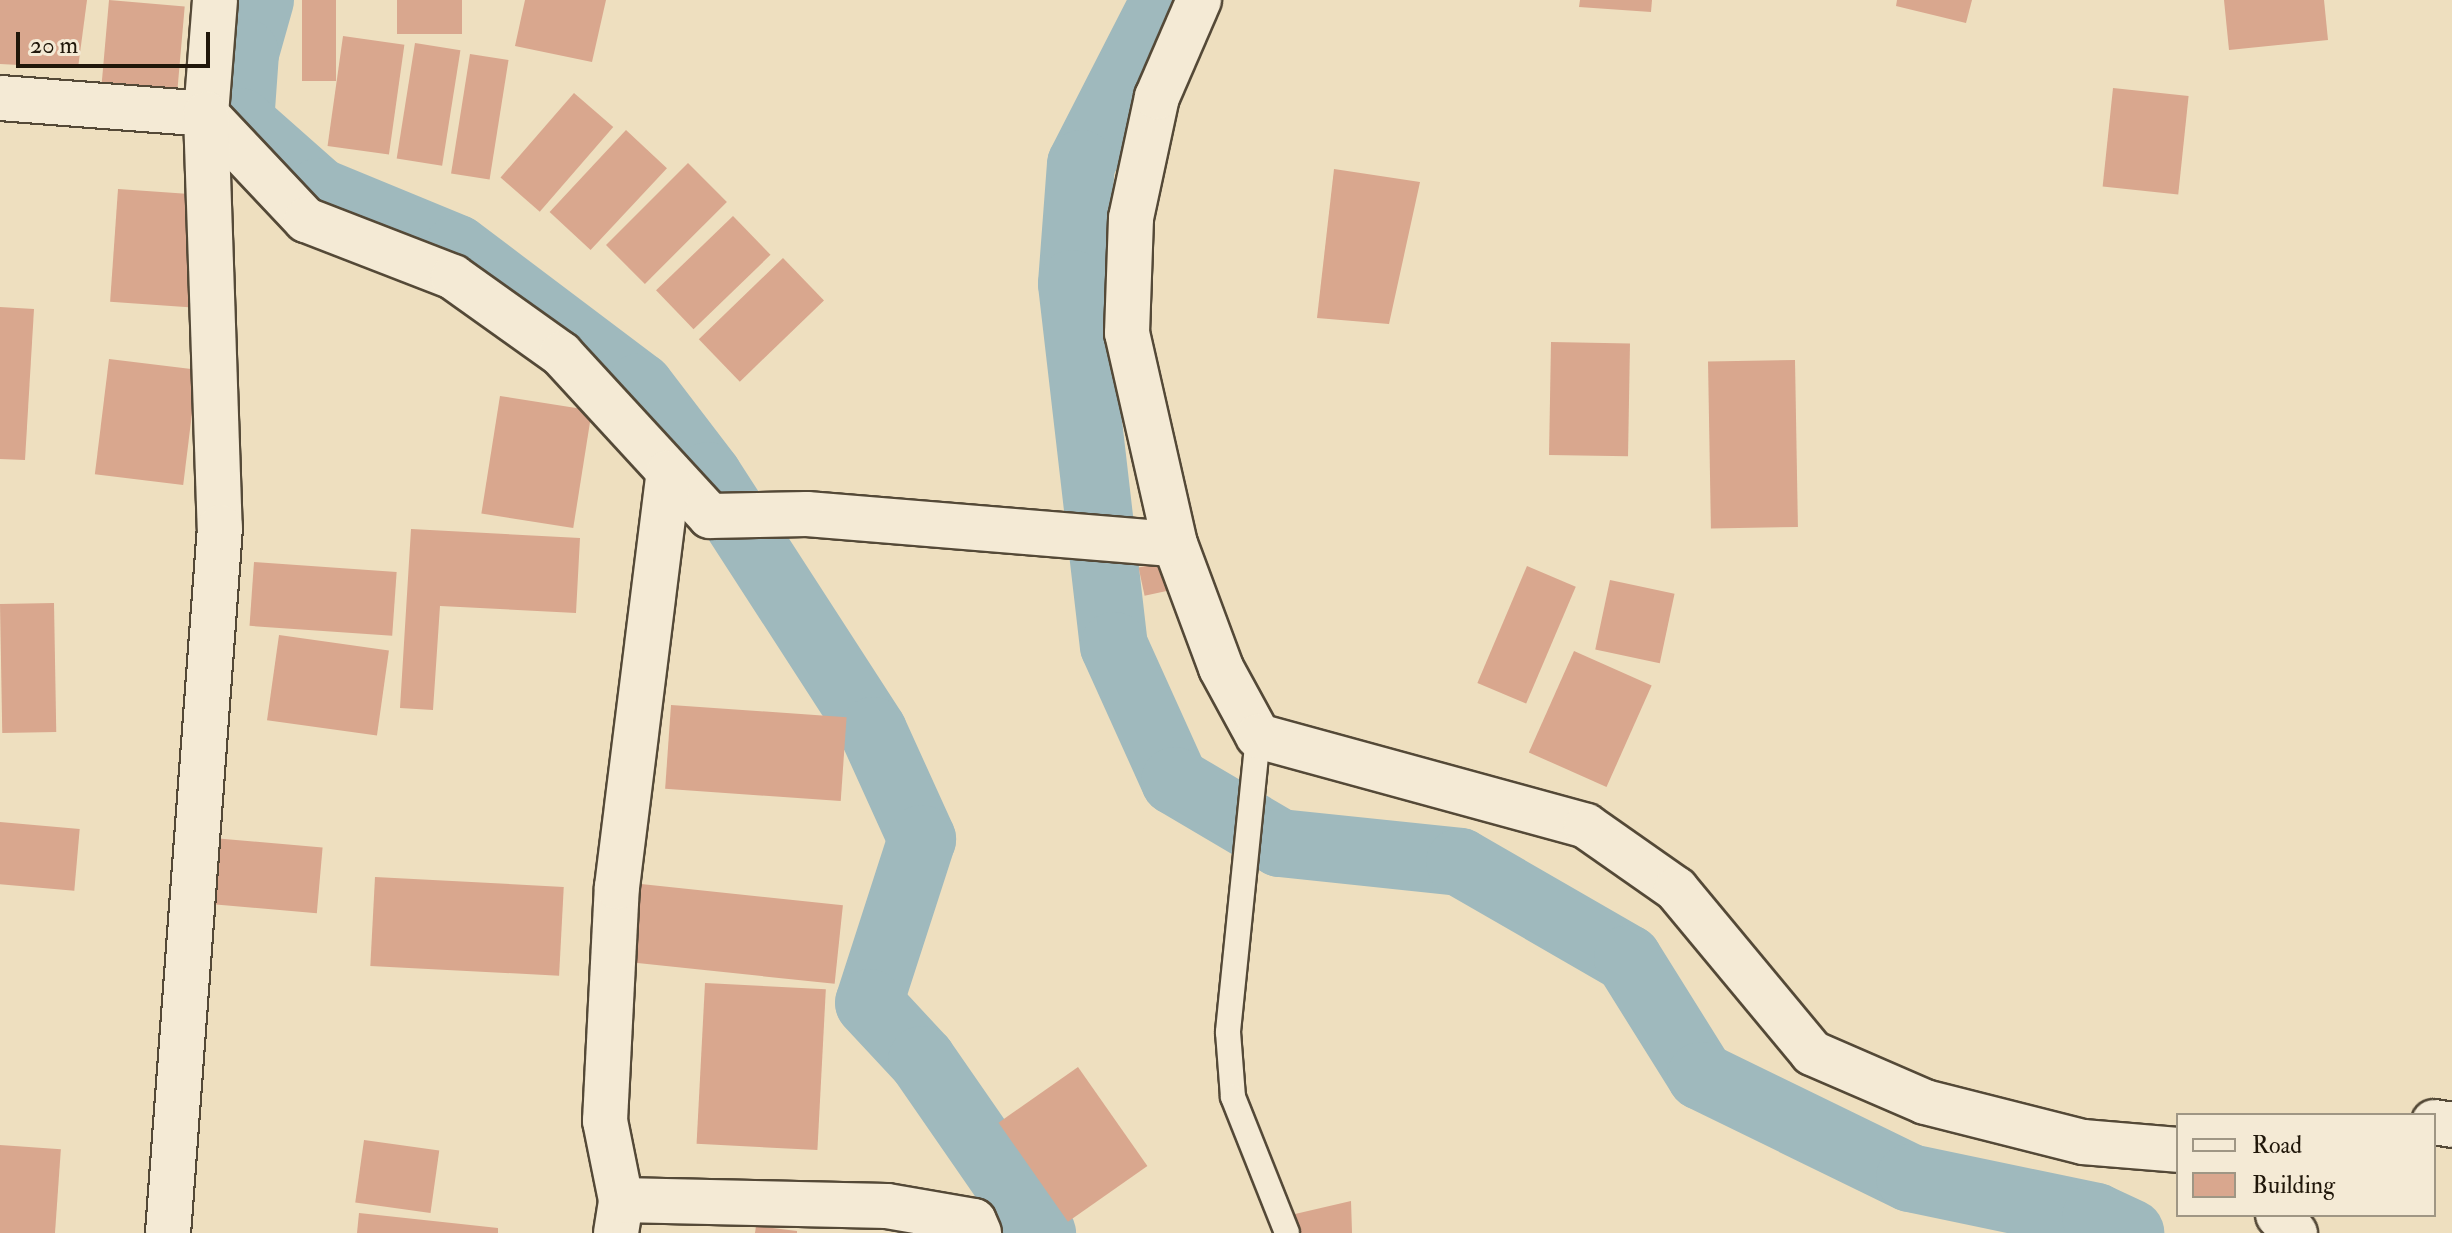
<!DOCTYPE html>
<style>
body{margin:0}
#map{position:relative;width:2452px;height:1233px;overflow:hidden;background:#eedfbf;font-family:"IM FELL Double Pica",serif}
div>[style]{position:absolute}
.canal>*{height:68px;margin:-34px;padding:0 34px;transform-origin:34px;border-radius:34px;background:#9fb9bd}
.building>*{inset:0;background:#d9a78e;transform-origin:0 0}
.roads{filter:drop-shadow(2px 0 #544937) drop-shadow(-2px 0 #544937) drop-shadow(0 2px #544937) drop-shadow(0 -2px #544937)}
.lane>*{height:24px;margin:-12px;padding:0 12px;transform-origin:12px;border-radius:12px;background:#f4ead5}
.street>*{height:44px;margin:-22px;padding:0 22px;transform-origin:22px;border-radius:22px;background:#f4ead5}
span{translate:-50% -50%;white-space:nowrap;text-align:center;line-height:1.15;-webkit-text-stroke:6px #f4ead5;paint-order:stroke}
.legend{position:absolute;left:2176px;top:1113px;width:260px;height:104px;box-sizing:border-box;background:#f4ead5;border:2px solid #9f9684;margin:0;padding:10px 14px;list-style:none;font-size:24px;color:#20170a}
.legend li{display:flex;align-items:center;gap:16px;height:40px}
.legend b{width:40px;border:2px solid #9f9684}
.scale{position:absolute;left:16px;top:32px;width:194px;height:36px;box-sizing:border-box;border:4px solid #20170a;border-top:0;padding-left:10px;font-size:24px;line-height:28px;white-space:nowrap;color:#20170a;-webkit-text-stroke:6px #f4ead5;paint-order:stroke}
</style>
<div id="map">
<div class="canal">
<div style="left:260px;top:0;width:55px;rotate:105.8deg"></div>
<div style="left:245px;top:53px;width:69px;rotate:94.1deg"></div>
<div style="left:240px;top:122px;width:106px;rotate:41.5deg"></div>
<div style="left:319px;top:192px;width:149px;rotate:22.4deg"></div>
<div style="left:457px;top:249px;width:229px;rotate:37deg"></div>
<div style="left:640px;top:387px;width:112px;rotate:52.6deg"></div>
<div style="left:708px;top:476px;width:304px;rotate:57.1deg"></div>
<div style="left:873px;top:731px;width:119px;rotate:65.6deg"></div>
<div style="left:922px;top:839px;width:172px;rotate:107.9deg"></div>
<div style="left:869px;top:1003px;width:78px;rotate:47.1deg"></div>
<div style="left:922px;top:1060px;width:211px;rotate:55.3deg"></div>
<div style="left:1165px;top:0;width:184px;rotate:117.1deg"></div>
<div style="left:1081px;top:164px;width:120px;rotate:94.3deg"></div>
<div style="left:1072px;top:284px;width:364px;rotate:83.4deg"></div>
<div style="left:1114px;top:646px;width:148px;rotate:65.7deg"></div>
<div style="left:1175px;top:781px;width:122px;rotate:30.6deg"></div>
<div style="left:1280px;top:843px;width:181px;rotate:6deg"></div>
<div style="left:1460px;top:862px;width:194px;rotate:30deg"></div>
<div style="left:1628px;top:959px;width:138px;rotate:58deg"></div>
<div style="left:1701px;top:1076px;width:233px;rotate:26deg"></div>
<div style="left:1910px;top:1178px;width:190px;rotate:11.8deg"></div>
<div style="left:2096px;top:1217px;width:38px;rotate:25deg"></div>
</div>
<div class="building">
<div style="clip-path:polygon(0 0,87px 0,78px 68px,0 64px)"></div>
<div style="left:109px;top:0;width:76px;height:89px;rotate:5deg"></div>
<div style="left:302px;top:0;width:34px;height:81px"></div>
<div style="left:397px;top:0;width:65px;height:34px"></div>
<div style="clip-path:polygon(525px 0,606px 0,592px 62px,515px 46px)"></div>
<div style="clip-path:polygon(1580px 0,1652px 0,1651px 12px,1579px 7px)"></div>
<div style="clip-path:polygon(1897px 0,1972px 0,1966px 23px,1896px 6px)"></div>
<div style="clip-path:polygon(2224px 0,2324px 0,2328px 40px,2229px 50px)"></div>
<div style="left:343px;top:36px;width:62px;height:111px;rotate:8deg"></div>
<div style="left:415px;top:43px;width:46px;height:117px;rotate:9deg"></div>
<div style="left:470px;top:54px;width:39px;height:121px;rotate:9deg"></div>
<div style="left:2113px;top:88px;width:76px;height:99px;rotate:6deg"></div>
<div style="left:574px;top:93px;width:52px;height:112px;rotate:41deg"></div>
<div style="left:626px;top:130px;width:56px;height:112px;rotate:43deg"></div>
<div style="left:688px;top:163px;width:55px;height:116px;rotate:45deg"></div>
<div style="clip-path:polygon(1334px 169px,1420px 182px,1389px 324px,1317px 318px)"></div>
<div style="left:118px;top:189px;width:86px;height:113px;rotate:4deg"></div>
<div style="left:733px;top:216px;width:54px;height:107px;rotate:46deg"></div>
<div style="left:783px;top:258px;width:59px;height:117px;rotate:46deg"></div>
<div style="clip-path:polygon(0 307px,34px 309px,25px 460px,0 459px)"></div>
<div style="left:1551px;top:342px;width:79px;height:113px;rotate:1deg"></div>
<div style="left:109px;top:359px;width:89px;height:116px;rotate:7deg"></div>
<div style="left:1795px;top:360px;width:167px;height:87px;rotate:89deg"></div>
<div style="left:500px;top:396px;width:93px;height:119px;rotate:9deg"></div>
<div style="clip-path:polygon(411px 529px,580px 538px,576px 613px,440px 606px,433px 710px,400px 708px)"></div>
<div style="left:254px;top:562px;width:143px;height:64px;rotate:4deg"></div>
<div style="left:1164px;top:562px;width:29px;height:26px;rotate:78deg"></div>
<div style="left:1527px;top:566px;width:53px;height:127px;rotate:23deg"></div>
<div style="left:1610px;top:580px;width:66px;height:71px;rotate:12deg"></div>
<div style="left:54px;top:603px;width:129px;height:54px;rotate:89deg"></div>
<div style="left:279px;top:635px;width:111px;height:86px;rotate:8deg"></div>
<div style="left:1574px;top:651px;width:85px;height:111px;rotate:24deg"></div>
<div style="left:671px;top:705px;width:176px;height:84px;rotate:4deg"></div>
<div style="left:0;top:822px;width:80px;height:62px;rotate:5deg"></div>
<div style="left:213px;top:838px;width:110px;height:66px;rotate:5deg"></div>
<div style="left:375px;top:877px;width:189px;height:89px;rotate:3deg"></div>
<div style="left:641px;top:884px;width:203px;height:79px;rotate:6deg"></div>
<div style="left:705px;top:983px;width:121px;height:161px;rotate:3deg"></div>
<div style="left:1078px;top:1067px;width:121px;height:97px;rotate:55deg"></div>
<div style="left:364px;top:1140px;width:76px;height:63px;rotate:8deg"></div>
<div style="left:0;top:1145px;width:61px;height:88px;rotate:4deg"></div>
<div style="clip-path:polygon(1351px 1201px,1352px 1233px,1296px 1233px,1295px 1214px)"></div>
<div style="clip-path:polygon(359px 1213px,498px 1228px,498px 1233px,357px 1233px)"></div>
<div style="clip-path:polygon(756px 1226px,797px 1231px,797px 1233px,755px 1233px)"></div>
</div>
<div class="roads">
<div class="lane">
<div style="left:1258px;top:736px;width:298px;rotate:95.8deg"></div>
<div style="left:1228px;top:1032px;width:65px;rotate:85.6deg"></div>
<div style="left:1233px;top:1097px;width:146px;rotate:68.3deg"></div>
</div>
<div class="street">
<div style="left:215px;top:0;width:114px;rotate:94.5deg"></div>
<div style="left:206px;top:114px;width:146px;rotate:46.7deg"></div>
<div style="left:306px;top:220px;width:158px;rotate:21.2deg"></div>
<div style="left:453px;top:277px;width:133px;rotate:35.5deg"></div>
<div style="left:561px;top:354px;width:220px;rotate:47.4deg"></div>
<div style="left:710px;top:516px;width:97px;rotate:-1.2deg"></div>
<div style="left:807px;top:514px;width:369px;rotate:4.7deg"></div>
<div style="left:1175px;top:544px;width:132px;rotate:69.6deg"></div>
<div style="left:1221px;top:668px;width:77px;rotate:61.4deg"></div>
<div style="left:1258px;top:736px;width:340px;rotate:15.3deg"></div>
<div style="left:1586px;top:826px;width:110px;rotate:35deg"></div>
<div style="left:1676px;top:889px;width:213px;rotate:50.3deg"></div>
<div style="left:1812px;top:1053px;width:123px;rotate:23.4deg"></div>
<div style="left:1925px;top:1102px;width:163px;rotate:14.2deg"></div>
<div style="left:2083px;top:1142px;width:95px;rotate:4.8deg"></div>
<div style="left:0;top:98px;width:207px;rotate:4.4deg"></div>
<div style="left:206px;top:114px;width:413px;rotate:88.1deg"></div>
<div style="left:220px;top:527px;width:708px;rotate:94.21deg"></div>
<div style="left:1175px;top:544px;width:216px;rotate:-102.8deg"></div>
<div style="left:1127px;top:333px;width:115px;rotate:-88deg"></div>
<div style="left:1131px;top:218px;width:124px;rotate:-77.9deg"></div>
<div style="left:1157px;top:97px;width:106px;rotate:-66.6deg"></div>
<div style="left:2434px;top:1122px;width:18px;rotate:9deg"></div>
<div style="left:621px;top:1200px;width:81px;rotate:-101.4deg"></div>
<div style="left:605px;top:1121px;width:234px;rotate:-87.1deg"></div>
<div style="left:617px;top:887px;width:418px;rotate:-82.9deg"></div>
<div style="left:2278px;top:1215px;width:25px;rotate:47deg"></div>
<div style="left:616px;top:1233px;width:33px;rotate:-81deg"></div>
<div style="left:621px;top:1200px;width:266px;rotate:1.3deg"></div>
<div style="left:887px;top:1206px;width:88px;rotate:9.8deg"></div>
<div style="left:974px;top:1221px;width:13px;rotate:67deg"></div>
</div>
</div>
<ul class="legend">
<li><b style="height:10px;background:#f4ead5"></b>Road</li>
<li><b style="height:22px;background:#d9a78e"></b>Building</li>
</ul>
<div class="scale">20 m</div>
</div>
